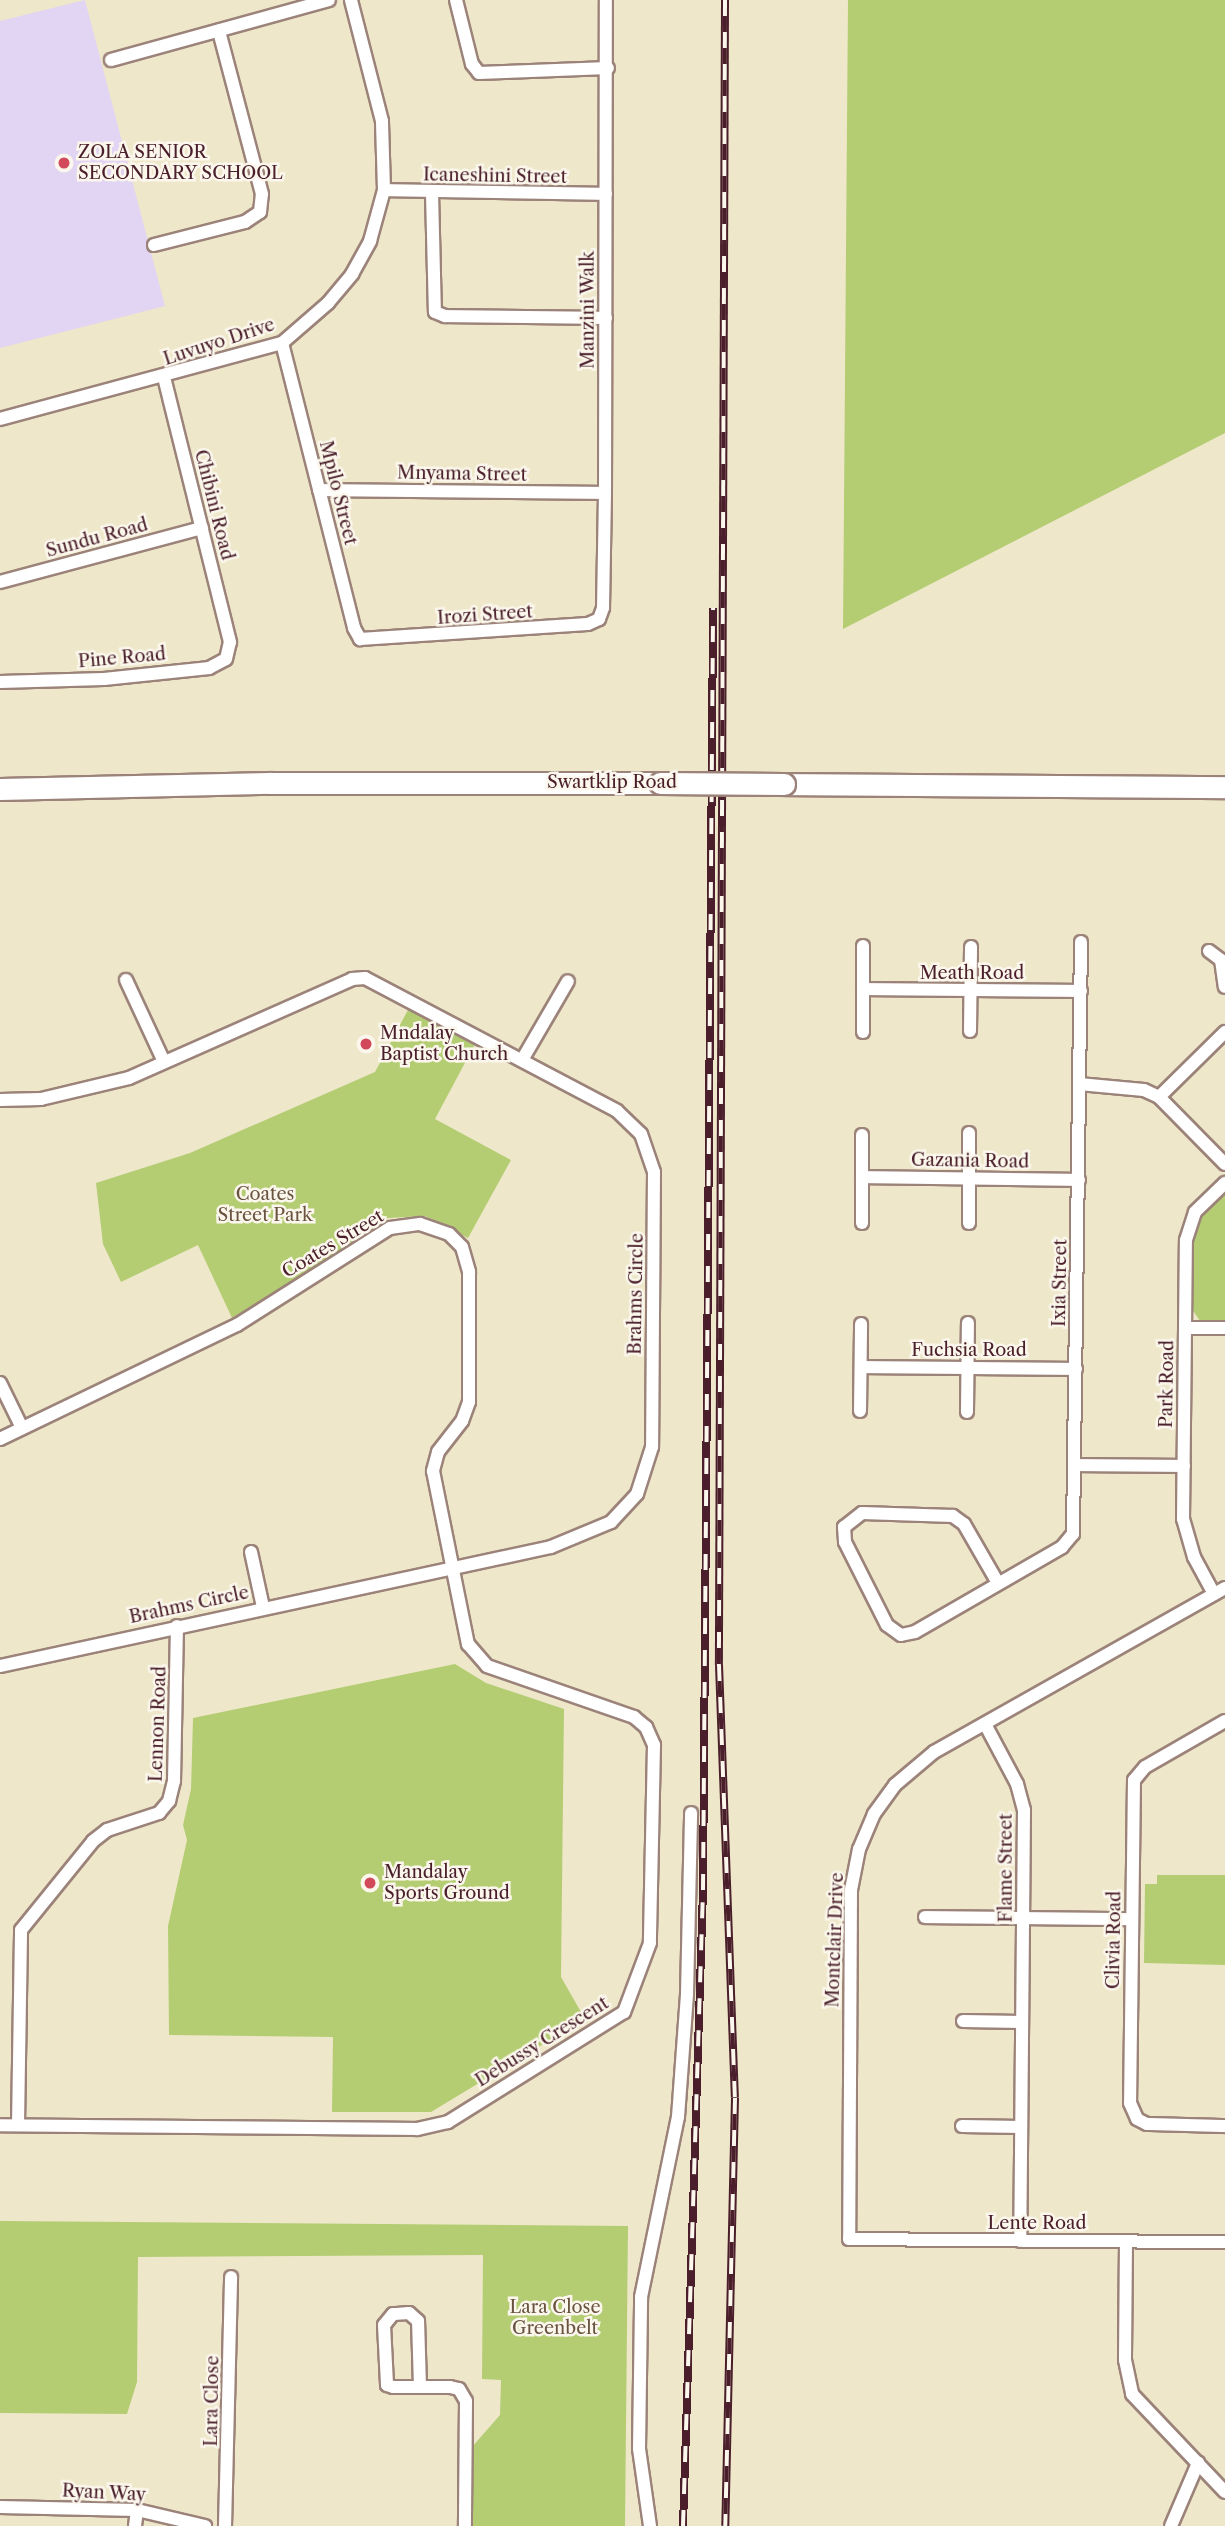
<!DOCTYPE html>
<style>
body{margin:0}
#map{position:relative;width:1225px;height:2526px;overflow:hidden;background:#eee7ca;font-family:"Libre Caslon Text",serif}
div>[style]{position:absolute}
.built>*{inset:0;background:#e2d4f3}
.green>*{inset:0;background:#b4cd73}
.roads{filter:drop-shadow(2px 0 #9c837a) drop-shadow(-2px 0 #9c837a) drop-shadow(0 2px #9c837a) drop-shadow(0 -2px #9c837a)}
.street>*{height:12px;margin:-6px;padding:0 6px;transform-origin:6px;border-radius:6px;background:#fff}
.primary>*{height:21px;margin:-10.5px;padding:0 10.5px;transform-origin:10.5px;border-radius:10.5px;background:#fff}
.rail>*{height:8px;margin-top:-4px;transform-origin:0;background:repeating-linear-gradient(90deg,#fbf7ec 0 16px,#4a1f2b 0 32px);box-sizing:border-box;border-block:2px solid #4a1f2b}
.bridges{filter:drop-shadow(2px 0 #9c837a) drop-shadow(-2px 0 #9c837a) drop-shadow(0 2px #9c837a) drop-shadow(0 -2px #9c837a)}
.primary-bridge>*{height:21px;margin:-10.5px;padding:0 10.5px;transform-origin:10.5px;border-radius:10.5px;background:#fff}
.dots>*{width:19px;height:19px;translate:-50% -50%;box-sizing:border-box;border:4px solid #fbf7ec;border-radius:50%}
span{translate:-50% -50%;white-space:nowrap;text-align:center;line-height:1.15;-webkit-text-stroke:5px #fbf7ec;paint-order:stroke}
.poi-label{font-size:18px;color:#4a1f2b}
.left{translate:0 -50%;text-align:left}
.street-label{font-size:18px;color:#4a1f2b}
.park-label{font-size:18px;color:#6a5341}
</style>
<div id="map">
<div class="built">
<div style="clip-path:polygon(85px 0,165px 306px,0 348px,0 21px)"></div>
</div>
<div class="green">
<div style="clip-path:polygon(848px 0,1225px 0,1225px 433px,843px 629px)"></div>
<div style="clip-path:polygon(409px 1008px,475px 1044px,435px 1119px,511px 1160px,468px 1238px,425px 1216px,388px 1218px,233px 1320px,198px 1245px,121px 1282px,103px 1244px,96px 1183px,190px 1153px,375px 1072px)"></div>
<div style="clip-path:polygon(1225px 1191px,1225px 1321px,1200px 1321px,1192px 1309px,1192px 1239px,1200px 1216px)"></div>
<div style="clip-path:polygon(455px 1664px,486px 1683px,564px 1709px,561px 1977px,585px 2019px,431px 2112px,332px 2112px,333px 2037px,169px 2035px,168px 1926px,187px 1840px,183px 1825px,191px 1789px,193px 1718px)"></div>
<div style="clip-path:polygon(1157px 1875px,1225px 1875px,1225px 1965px,1144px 1963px,1145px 1884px,1157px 1884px)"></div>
<div style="clip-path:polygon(0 2221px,628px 2226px,625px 2526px,472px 2526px,472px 2447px,500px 2415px,501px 2380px,482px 2379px,483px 2255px,138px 2257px,137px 2382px,127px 2414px,0 2413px)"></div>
</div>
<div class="roads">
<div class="street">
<div style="left:456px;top:0;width:66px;rotate:76deg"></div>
<div style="left:472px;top:64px;width:11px;rotate:52deg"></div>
<div style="left:479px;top:73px;width:129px;rotate:-2.2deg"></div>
<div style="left:111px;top:60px;width:226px;rotate:-15.4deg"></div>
<div style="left:384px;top:190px;width:222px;rotate:1deg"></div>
<div style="left:432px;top:193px;width:119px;rotate:88.6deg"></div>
<div style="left:435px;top:312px;width:11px;rotate:22deg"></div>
<div style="left:445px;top:316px;width:161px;rotate:0.7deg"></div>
<div style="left:154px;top:245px;width:94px;rotate:-14.2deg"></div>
<div style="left:245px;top:222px;width:18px;rotate:-34deg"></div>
<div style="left:260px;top:212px;width:18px;rotate:-84deg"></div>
<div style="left:262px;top:194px;width:169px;rotate:-104.8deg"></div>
<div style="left:282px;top:343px;width:294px;rotate:75.8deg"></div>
<div style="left:354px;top:628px;width:13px;rotate:61deg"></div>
<div style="left:360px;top:639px;width:228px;rotate:-3.8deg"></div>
<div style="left:588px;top:624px;width:12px;rotate:-24deg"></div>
<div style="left:599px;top:619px;width:12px;rotate:-70deg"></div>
<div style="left:603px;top:608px;width:115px;rotate:-89deg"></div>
<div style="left:605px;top:493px;width:493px;rotate:-89.9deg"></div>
<div style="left:0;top:419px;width:292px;rotate:-15.1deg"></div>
<div style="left:282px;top:343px;width:61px;rotate:-41deg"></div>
<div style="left:328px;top:303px;width:38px;rotate:-50deg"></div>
<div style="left:352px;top:274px;width:38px;rotate:-61deg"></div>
<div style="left:370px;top:241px;width:53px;rotate:-74.6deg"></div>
<div style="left:384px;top:190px;width:69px;rotate:-91.7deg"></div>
<div style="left:382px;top:121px;width:125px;rotate:-104.4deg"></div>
<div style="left:319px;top:490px;width:286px;rotate:0.6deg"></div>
<div style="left:0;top:582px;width:209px;rotate:-15deg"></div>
<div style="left:0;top:682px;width:104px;rotate:-1.7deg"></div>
<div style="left:104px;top:679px;width:106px;rotate:-6deg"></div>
<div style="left:209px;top:668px;width:19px;rotate:-28deg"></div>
<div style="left:226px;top:659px;width:17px;rotate:-77deg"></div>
<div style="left:230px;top:642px;width:272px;rotate:-104deg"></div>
<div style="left:1209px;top:951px;width:15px;rotate:37deg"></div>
<div style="left:1221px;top:960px;width:27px;rotate:82deg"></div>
<div style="left:126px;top:980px;width:90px;rotate:65.1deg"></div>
<div style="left:863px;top:989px;width:218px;rotate:0.5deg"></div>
<div style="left:970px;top:1031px;width:84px;rotate:-89.3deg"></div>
<div style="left:863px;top:1032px;width:86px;rotate:-90deg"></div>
<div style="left:522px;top:1060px;width:91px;rotate:-59.8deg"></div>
<div style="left:1079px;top:1084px;width:65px;rotate:5.3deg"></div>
<div style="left:1144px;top:1090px;width:17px;rotate:25deg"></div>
<div style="left:1159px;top:1097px;width:94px;rotate:45.4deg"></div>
<div style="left:1159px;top:1097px;width:93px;rotate:-44.6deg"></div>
<div style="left:0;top:1100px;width:41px;rotate:-1.4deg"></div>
<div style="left:41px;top:1099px;width:90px;rotate:-13.4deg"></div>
<div style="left:129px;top:1078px;width:244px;rotate:-23.9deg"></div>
<div style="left:352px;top:979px;width:13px;rotate:-4deg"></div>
<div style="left:365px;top:978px;width:285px;rotate:27.8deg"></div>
<div style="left:617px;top:1111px;width:33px;rotate:44deg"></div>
<div style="left:641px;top:1134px;width:40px;rotate:71.1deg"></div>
<div style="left:654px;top:1172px;width:275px;rotate:90.4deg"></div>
<div style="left:652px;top:1447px;width:49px;rotate:107.7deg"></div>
<div style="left:637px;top:1494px;width:38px;rotate:133deg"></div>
<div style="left:611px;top:1522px;width:65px;rotate:157.4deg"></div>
<div style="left:551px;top:1547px;width:564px;rotate:167.81deg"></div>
<div style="left:862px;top:1177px;width:217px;rotate:0.8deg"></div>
<div style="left:862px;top:1223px;width:88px;rotate:-90deg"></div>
<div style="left:969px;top:1223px;width:90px;rotate:-90deg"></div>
<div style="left:1186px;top:1328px;width:39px"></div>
<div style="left:861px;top:1367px;width:215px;rotate:0.5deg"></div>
<div style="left:0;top:1383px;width:50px;rotate:63.9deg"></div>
<div style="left:860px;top:1411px;width:87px;rotate:-89.3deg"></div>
<div style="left:967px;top:1412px;width:89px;rotate:-89.4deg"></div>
<div style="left:0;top:1439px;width:263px;rotate:-25.7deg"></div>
<div style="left:237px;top:1325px;width:181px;rotate:-32.4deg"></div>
<div style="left:390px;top:1228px;width:30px;rotate:-8deg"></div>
<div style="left:420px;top:1224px;width:31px;rotate:19deg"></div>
<div style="left:449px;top:1234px;width:18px;rotate:45deg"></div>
<div style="left:462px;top:1247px;width:26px;rotate:74deg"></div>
<div style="left:469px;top:1272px;width:130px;rotate:90deg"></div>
<div style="left:469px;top:1402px;width:20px;rotate:110deg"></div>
<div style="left:462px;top:1421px;width:39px;rotate:128deg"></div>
<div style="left:438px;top:1452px;width:20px;rotate:105deg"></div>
<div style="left:433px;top:1471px;width:177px;rotate:78.6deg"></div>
<div style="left:468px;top:1644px;width:29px;rotate:49deg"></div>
<div style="left:487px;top:1666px;width:156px;rotate:19.1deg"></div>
<div style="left:634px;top:1717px;width:16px;rotate:40deg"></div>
<div style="left:646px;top:1727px;width:20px;rotate:66deg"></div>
<div style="left:654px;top:1745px;width:198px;rotate:91.2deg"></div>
<div style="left:650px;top:1943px;width:74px;rotate:110.6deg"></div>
<div style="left:624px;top:2012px;width:208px;rotate:148deg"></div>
<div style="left:448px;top:2122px;width:32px;rotate:167deg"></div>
<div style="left:417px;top:2129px;width:417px;rotate:-179.5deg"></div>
<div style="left:1075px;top:1465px;width:109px;rotate:0.5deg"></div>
<div style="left:251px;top:1552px;width:56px;rotate:77.7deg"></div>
<div style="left:998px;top:1583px;width:68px;rotate:-120deg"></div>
<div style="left:964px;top:1524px;width:14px;rotate:-144deg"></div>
<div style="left:953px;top:1516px;width:91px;rotate:-178.1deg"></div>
<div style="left:862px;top:1513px;width:23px;rotate:142deg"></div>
<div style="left:844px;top:1527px;width:15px;rotate:86deg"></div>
<div style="left:845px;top:1542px;width:93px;rotate:63.2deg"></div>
<div style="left:887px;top:1625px;width:17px;rotate:36deg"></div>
<div style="left:901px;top:1635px;width:14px;rotate:-12deg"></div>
<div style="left:915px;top:1632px;width:170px;rotate:-30deg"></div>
<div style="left:1062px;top:1547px;width:17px;rotate:-50deg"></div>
<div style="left:1073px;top:1534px;width:592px;rotate:-89.23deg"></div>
<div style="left:1225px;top:1588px;width:334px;rotate:150.6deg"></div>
<div style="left:934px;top:1752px;width:51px;rotate:139.8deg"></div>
<div style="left:895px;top:1785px;width:36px;rotate:126deg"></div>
<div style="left:874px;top:1814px;width:38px;rotate:113deg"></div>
<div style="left:859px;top:1849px;width:42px;rotate:101deg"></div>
<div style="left:851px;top:1890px;width:349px;rotate:90.3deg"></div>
<div style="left:849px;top:2239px;width:376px;rotate:0.5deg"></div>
<div style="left:1214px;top:1594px;width:42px;rotate:-118.4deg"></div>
<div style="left:1194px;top:1557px;width:40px;rotate:-106deg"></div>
<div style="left:1183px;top:1519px;width:279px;rotate:-89.4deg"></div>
<div style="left:1186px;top:1240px;width:29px;rotate:-72deg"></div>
<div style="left:1195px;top:1212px;width:42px;rotate:-44deg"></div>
<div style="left:1225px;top:1721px;width:92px;rotate:150.1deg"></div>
<div style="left:1145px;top:1767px;width:17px;rotate:130deg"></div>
<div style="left:1134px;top:1780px;width:323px;rotate:90.7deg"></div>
<div style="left:1130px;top:2103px;width:17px;rotate:66deg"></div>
<div style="left:1137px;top:2119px;width:11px;rotate:27deg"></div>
<div style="left:1147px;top:2124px;width:78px;rotate:1.5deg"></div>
<div style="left:985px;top:1724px;width:68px;rotate:61.9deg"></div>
<div style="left:1017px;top:1784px;width:27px;rotate:75deg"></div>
<div style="left:1024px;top:1810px;width:431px;rotate:90.5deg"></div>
<div style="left:925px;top:1917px;width:207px;rotate:0.6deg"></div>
<div style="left:963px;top:2021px;width:59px;rotate:1deg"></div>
<div style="left:18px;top:2125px;width:195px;rotate:-89.1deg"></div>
<div style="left:21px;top:1930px;width:114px;rotate:-51deg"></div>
<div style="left:93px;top:1841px;width:18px;rotate:-38deg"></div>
<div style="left:107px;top:1830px;width:55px;rotate:-18.1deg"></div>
<div style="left:159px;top:1813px;width:16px;rotate:-50deg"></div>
<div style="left:169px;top:1801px;width:21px;rotate:-76deg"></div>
<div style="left:174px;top:1781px;width:155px;rotate:-88.9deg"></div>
<div style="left:962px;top:2126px;width:59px;rotate:1deg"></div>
<div style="left:1126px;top:2242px;width:118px;rotate:90.5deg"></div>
<div style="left:1125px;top:2360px;width:35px;rotate:78deg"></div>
<div style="left:1132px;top:2394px;width:135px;rotate:46.5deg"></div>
<div style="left:420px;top:2387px;width:66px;rotate:-91.7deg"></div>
<div style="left:418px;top:2321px;width:12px;rotate:-138deg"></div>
<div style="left:409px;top:2313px;width:16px;rotate:176deg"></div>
<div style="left:393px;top:2314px;width:14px;rotate:129deg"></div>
<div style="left:384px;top:2325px;width:60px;rotate:87.1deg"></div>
<div style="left:387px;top:2385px;width:6px;rotate:18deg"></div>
<div style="left:393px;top:2387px;width:57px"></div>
<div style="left:450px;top:2387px;width:9px;rotate:13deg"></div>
<div style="left:459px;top:2389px;width:14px;rotate:60deg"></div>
<div style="left:466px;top:2401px;width:125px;rotate:90.5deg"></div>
<div style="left:0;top:2507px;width:137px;rotate:1.3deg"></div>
<div style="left:137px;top:2510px;width:70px;rotate:13.2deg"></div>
<div style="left:135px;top:2526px;width:16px;rotate:-83deg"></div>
<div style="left:225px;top:2526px;width:249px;rotate:-88.6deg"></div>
<div style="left:650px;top:2526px;width:78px;rotate:-98.1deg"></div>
<div style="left:639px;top:2449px;width:152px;rotate:-89.2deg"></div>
<div style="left:641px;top:2297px;width:184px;rotate:-78.4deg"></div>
<div style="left:678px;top:2117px;width:123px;rotate:-85.8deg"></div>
<div style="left:687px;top:1994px;width:181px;rotate:-88.7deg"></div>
<div style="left:1171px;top:2526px;width:69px;rotate:-66.8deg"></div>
</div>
<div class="primary">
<div style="left:784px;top:784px;width:441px;rotate:0.4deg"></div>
<div style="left:0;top:789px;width:270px;rotate:-1.3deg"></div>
<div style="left:270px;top:783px;width:390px"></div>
</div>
</div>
<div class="rail">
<div style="left:725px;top:0;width:1665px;rotate:90.21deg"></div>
<div style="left:719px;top:1665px;width:433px;rotate:87.9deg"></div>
<div style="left:735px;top:2098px;width:428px;rotate:91.3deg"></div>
<div style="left:683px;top:2526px;width:636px;rotate:-88.2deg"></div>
<div style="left:703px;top:1890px;width:1282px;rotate:-89.55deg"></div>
</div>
<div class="bridges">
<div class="primary-bridge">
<div style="left:660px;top:783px;width:124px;rotate:0.5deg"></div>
</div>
</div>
<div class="dots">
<div style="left:64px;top:163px;background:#d1495b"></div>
<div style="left:366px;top:1044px;background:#d1495b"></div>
<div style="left:370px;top:1883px;background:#d1495b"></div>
</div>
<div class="poi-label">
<span class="left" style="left:78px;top:163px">ZOLA SENIOR<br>SECONDARY SCHOOL</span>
<span class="left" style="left:380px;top:1044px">Mndalay<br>Baptist Church</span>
<span class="left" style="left:384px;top:1883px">Mandalay<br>Sports Ground</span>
</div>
<div class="street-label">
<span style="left:495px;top:176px;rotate:1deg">Icaneshini Street</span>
<span style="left:588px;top:310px;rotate:-90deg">Manzini Walk</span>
<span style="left:219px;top:342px;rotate:-18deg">Luvuyo Drive</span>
<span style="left:462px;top:474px;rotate:1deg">Mnyama Street</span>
<span style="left:338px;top:493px;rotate:76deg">Mpilo Street</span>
<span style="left:214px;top:505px;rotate:76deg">Chibini Road</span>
<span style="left:97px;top:538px;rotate:-15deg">Sundu Road</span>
<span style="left:485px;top:615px;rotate:-4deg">Irozi Street</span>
<span style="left:122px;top:658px;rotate:-5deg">Pine Road</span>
<span style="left:612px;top:782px">Swartklip Road</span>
<span style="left:972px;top:973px">Meath Road</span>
<span style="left:970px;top:1161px;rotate:1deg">Gazania Road</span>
<span style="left:333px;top:1244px;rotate:-31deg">Coates Street</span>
<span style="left:1060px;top:1283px;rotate:-89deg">Ixia Street</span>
<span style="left:636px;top:1294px;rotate:-89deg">Brahms Circle</span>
<span style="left:969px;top:1350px">Fuchsia Road</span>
<span style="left:1167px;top:1384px;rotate:-89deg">Park Road</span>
<span style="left:189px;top:1605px;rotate:-12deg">Brahms Circle</span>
<span style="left:158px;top:1724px;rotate:-88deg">Lennon Road</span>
<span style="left:1006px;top:1868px;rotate:-90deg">Flame Street</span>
<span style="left:835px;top:1940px;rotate:-88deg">Montclair Drive</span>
<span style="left:1114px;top:1940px;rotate:-89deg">Clivia Road</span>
<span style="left:542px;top:2042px;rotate:-32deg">Debussy Crescent</span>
<span style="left:1037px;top:2223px">Lente Road</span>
<span style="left:212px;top:2401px;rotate:-89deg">Lara Close</span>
<span style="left:104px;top:2493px;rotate:3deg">Ryan Way</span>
</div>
<div class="park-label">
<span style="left:265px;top:1205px">Coates<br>Street Park</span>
<span style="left:555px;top:2318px">Lara Close<br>Greenbelt</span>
</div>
</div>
